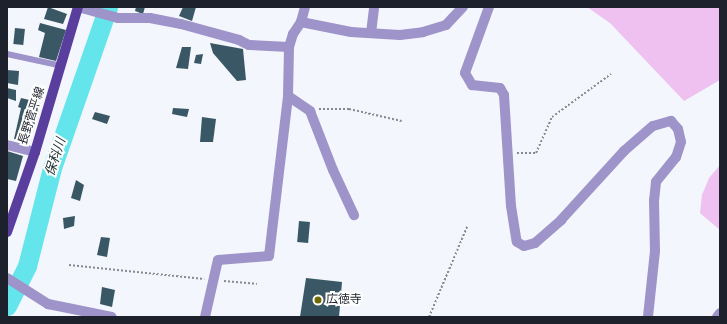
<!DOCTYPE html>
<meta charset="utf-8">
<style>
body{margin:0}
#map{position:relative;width:727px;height:324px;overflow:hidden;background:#f3f6fc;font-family:"Roboto Serif","Noto Sans JP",serif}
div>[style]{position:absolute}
.green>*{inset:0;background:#eec1f1}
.river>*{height:19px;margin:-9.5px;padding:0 9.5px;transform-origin:9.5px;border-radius:9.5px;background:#63e5eb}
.building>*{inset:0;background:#3a5765;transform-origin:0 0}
.path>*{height:2px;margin-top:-1px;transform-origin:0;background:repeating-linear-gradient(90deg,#868a92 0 2px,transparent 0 4px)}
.service>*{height:6px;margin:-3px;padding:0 3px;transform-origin:3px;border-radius:3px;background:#9e94c9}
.minor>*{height:10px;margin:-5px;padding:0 5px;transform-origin:5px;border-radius:5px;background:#9e94c9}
.primary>*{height:10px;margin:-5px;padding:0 5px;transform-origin:5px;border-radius:5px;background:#593e9d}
.dots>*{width:11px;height:11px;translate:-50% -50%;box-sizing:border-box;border:2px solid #fff;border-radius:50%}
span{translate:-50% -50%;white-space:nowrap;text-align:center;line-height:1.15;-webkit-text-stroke:4px #fff;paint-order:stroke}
.street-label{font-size:12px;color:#1c212b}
.poi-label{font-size:12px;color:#1c212b}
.left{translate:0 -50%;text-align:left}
.water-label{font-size:13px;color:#192f30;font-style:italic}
.frame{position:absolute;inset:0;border:8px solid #1c212b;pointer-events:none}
</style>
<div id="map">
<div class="green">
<div style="clip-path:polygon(587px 7px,720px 7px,720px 80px,684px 101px,610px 23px)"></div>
<div style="clip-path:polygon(720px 165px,720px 230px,700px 213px,702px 195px,709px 178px)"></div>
</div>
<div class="river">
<div style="left:7px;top:306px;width:45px;rotate:-63.4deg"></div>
<div style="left:27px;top:266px;width:101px;rotate:-75.7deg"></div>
<div style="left:52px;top:168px;width:170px;rotate:-70.8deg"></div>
</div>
<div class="building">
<div style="clip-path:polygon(48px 7px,67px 14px,63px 24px,44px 19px)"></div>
<div style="clip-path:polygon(136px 7px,145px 7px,143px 14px,135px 11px)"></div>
<div style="clip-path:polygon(183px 7px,196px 7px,192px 21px,179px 16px)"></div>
<div style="clip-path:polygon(40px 23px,66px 30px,56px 61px,39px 57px,45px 33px,38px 30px)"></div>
<div style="left:15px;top:28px;width:10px;height:16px;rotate:6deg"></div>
<div style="clip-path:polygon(210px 43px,243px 49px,246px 80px,237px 81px,213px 53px)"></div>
<div style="clip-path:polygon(182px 47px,191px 47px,188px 69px,176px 68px)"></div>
<div style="clip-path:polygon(203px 54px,201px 64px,194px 63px,196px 55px)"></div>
<div style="clip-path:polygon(7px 70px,19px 71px,18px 85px,7px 83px)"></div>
<div style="clip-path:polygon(7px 88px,16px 90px,16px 101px,7px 98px)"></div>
<div style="clip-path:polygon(21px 98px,38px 102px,37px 119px,33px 127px,29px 126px,25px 141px,14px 139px,21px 108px,18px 107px)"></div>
<div style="clip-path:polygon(173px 108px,189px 109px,187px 117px,172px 114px)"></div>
<div style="clip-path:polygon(95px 112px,110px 116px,107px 124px,92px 119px)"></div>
<div style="clip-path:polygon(202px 117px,216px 119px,213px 142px,200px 142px)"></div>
<div style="clip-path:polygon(7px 151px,23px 156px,16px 181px,7px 179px)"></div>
<div style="clip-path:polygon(76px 180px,84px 185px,80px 201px,71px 198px)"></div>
<div style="clip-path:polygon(75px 216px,74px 226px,64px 229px,63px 218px)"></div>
<div style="left:299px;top:221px;width:11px;height:21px;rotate:5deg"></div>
<div style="clip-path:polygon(101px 237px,110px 238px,107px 257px,97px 255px)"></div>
<div style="clip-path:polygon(306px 278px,342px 282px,339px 317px,300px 317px)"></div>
<div style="clip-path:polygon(102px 287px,115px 290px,112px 307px,100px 304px)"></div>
</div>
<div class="path">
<div style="left:319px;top:109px;width:30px"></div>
<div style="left:349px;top:109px;width:54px;rotate:12.8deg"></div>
<div style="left:517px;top:153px;width:19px"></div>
<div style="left:536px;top:153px;width:39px;rotate:-66deg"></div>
<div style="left:552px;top:117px;width:73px;rotate:-36.1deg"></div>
<div style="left:69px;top:265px;width:136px;rotate:5.9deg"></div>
<div style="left:224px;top:281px;width:33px;rotate:5deg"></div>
<div style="left:429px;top:317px;width:98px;rotate:-67.1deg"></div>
</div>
<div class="service">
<div style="left:7px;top:54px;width:56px;rotate:12.3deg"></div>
</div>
<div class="minor">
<div style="left:78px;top:7px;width:41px;rotate:15.4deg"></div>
<div style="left:118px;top:18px;width:32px"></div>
<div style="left:150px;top:18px;width:32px;rotate:11deg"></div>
<div style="left:181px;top:24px;width:60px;rotate:15.4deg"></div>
<div style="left:239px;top:40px;width:11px;rotate:27deg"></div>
<div style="left:249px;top:45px;width:40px;rotate:2.9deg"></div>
<div style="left:489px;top:7px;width:70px;rotate:110deg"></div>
<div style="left:465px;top:73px;width:14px;rotate:60deg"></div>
<div style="left:472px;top:85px;width:28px;rotate:6deg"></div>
<div style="left:500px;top:88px;width:8px;rotate:60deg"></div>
<div style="left:504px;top:95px;width:111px;rotate:86.4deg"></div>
<div style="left:511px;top:206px;width:36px;rotate:81deg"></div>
<div style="left:517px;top:242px;width:8px;rotate:30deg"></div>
<div style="left:524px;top:246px;width:11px;rotate:-15deg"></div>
<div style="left:535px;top:243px;width:35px;rotate:-41deg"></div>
<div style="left:561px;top:220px;width:93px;rotate:-47.6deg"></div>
<div style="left:624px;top:151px;width:38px;rotate:-41deg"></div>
<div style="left:653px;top:126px;width:19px;rotate:-16deg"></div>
<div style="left:671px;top:121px;width:11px;rotate:49deg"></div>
<div style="left:678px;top:129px;width:13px;rotate:77deg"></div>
<div style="left:681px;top:142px;width:16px;rotate:108deg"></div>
<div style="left:676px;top:157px;width:32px;rotate:129deg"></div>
<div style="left:656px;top:182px;width:18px;rotate:96deg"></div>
<div style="left:654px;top:200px;width:51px;rotate:88.9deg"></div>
<div style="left:655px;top:251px;width:66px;rotate:96.1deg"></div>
<div style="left:301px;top:22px;width:51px;rotate:11.3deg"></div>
<div style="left:351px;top:32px;width:49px;rotate:3.5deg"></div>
<div style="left:400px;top:35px;width:23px;rotate:-7deg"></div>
<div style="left:423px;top:32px;width:24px;rotate:-17deg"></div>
<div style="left:446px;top:25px;width:25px;rotate:-47deg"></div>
<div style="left:371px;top:33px;width:26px;rotate:-83deg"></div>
<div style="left:288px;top:96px;width:27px;rotate:34deg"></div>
<div style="left:310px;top:111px;width:63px;rotate:68.7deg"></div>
<div style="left:333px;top:170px;width:50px;rotate:65deg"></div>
<div style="left:7px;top:145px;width:29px;rotate:14deg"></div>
<div style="left:7px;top:278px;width:49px;rotate:32.4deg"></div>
<div style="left:48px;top:304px;width:65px;rotate:11.5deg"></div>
<div style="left:205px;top:317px;width:58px;rotate:-77.2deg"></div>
<div style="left:218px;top:260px;width:51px;rotate:-4.5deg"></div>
<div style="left:269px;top:256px;width:161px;rotate:-83.2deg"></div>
<div style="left:288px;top:96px;width:49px;rotate:-88.8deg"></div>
<div style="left:289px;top:47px;width:14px;rotate:-73deg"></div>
<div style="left:293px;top:34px;width:14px;rotate:-56deg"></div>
<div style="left:301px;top:22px;width:16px;rotate:-75deg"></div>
<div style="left:717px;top:317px;width:5px;rotate:-53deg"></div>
</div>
<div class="primary">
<div style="left:7px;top:232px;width:85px;rotate:-70.7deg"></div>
<div style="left:35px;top:152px;width:151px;rotate:-73.5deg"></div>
</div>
<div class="dots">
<div style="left:318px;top:300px;background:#6f6a05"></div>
</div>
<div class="street-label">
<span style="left:32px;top:116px;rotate:-72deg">長野菅平線</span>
</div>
<div class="poi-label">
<span class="left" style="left:326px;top:300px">広徳寺</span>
</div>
<div class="water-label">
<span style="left:56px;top:157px;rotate:-72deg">保科川</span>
</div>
<div class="frame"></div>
</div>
